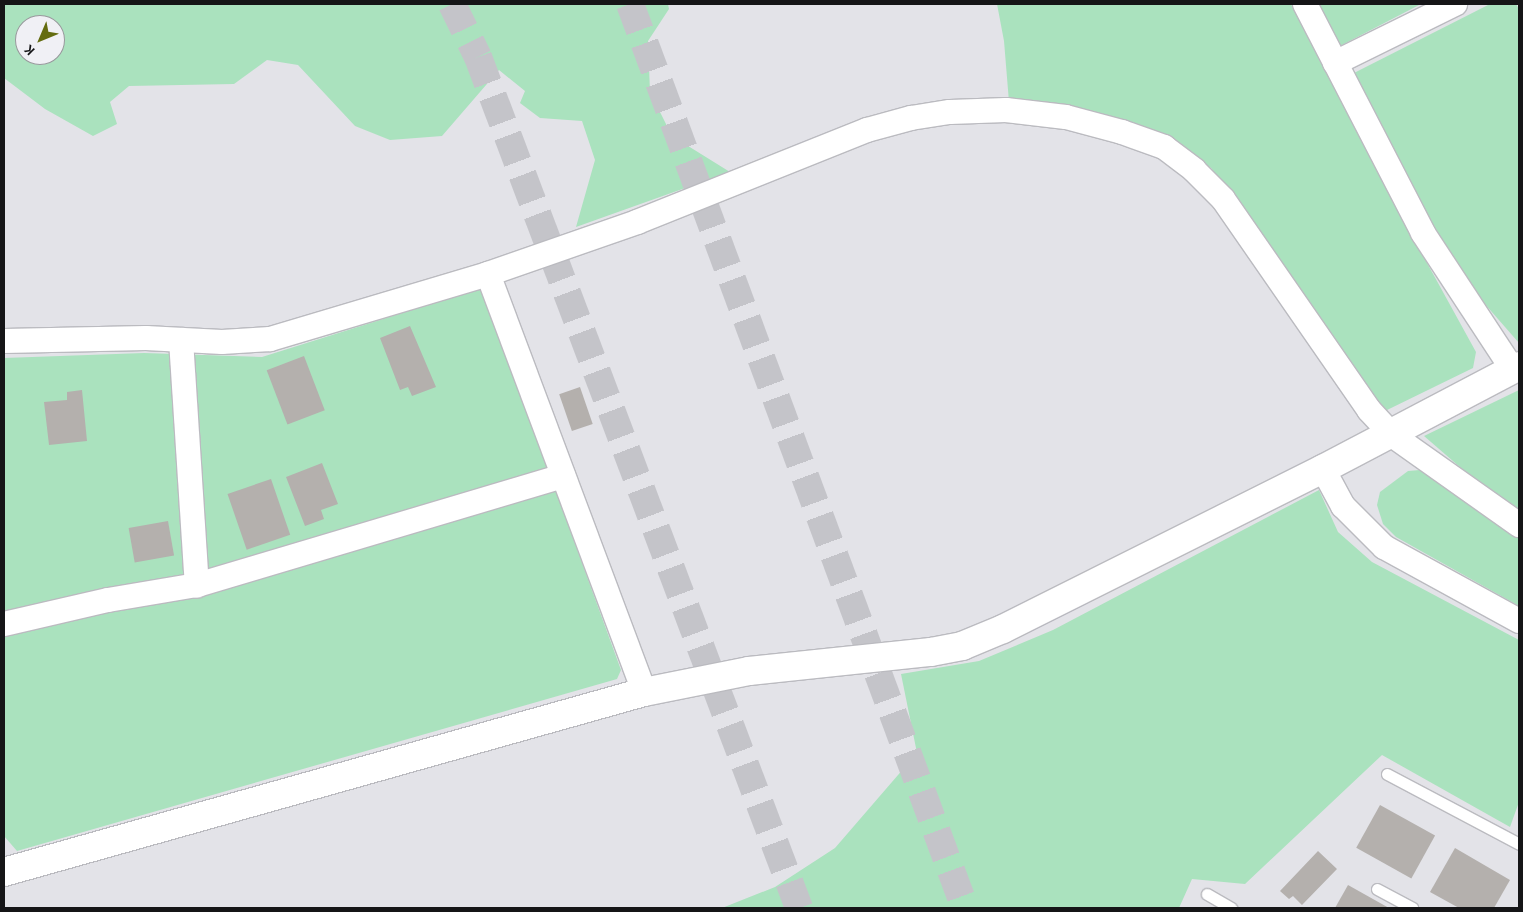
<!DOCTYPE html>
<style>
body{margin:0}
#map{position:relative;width:1523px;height:912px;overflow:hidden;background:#e3e3e8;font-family:"Alegreya Sans",sans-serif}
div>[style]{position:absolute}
.green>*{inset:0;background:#aae2be}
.building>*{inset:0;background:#b4b0ad;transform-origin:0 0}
.motorway-tunnel>*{height:28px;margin-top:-14px;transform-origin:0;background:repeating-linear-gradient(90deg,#c4c4c9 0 28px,transparent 0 42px)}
.roads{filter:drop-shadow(1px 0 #bbbbc0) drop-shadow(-1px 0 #bbbbc0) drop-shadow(0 1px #bbbbc0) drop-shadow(0 -1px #bbbbc0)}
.service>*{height:11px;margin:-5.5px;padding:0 5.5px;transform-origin:5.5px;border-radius:5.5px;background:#fff}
.minor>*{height:24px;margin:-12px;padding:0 12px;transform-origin:12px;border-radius:12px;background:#fff}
.tertiary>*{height:28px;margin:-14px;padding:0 14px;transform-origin:14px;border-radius:14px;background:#fff}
span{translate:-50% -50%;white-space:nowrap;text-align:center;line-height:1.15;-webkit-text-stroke:4.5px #f0f0f5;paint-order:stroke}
.frame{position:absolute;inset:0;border:5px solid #151517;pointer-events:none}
.north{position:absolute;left:15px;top:15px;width:50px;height:50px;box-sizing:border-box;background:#f0f0f5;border:1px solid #98989c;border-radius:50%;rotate:225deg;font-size:14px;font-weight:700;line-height:20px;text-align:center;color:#151517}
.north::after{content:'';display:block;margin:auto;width:18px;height:22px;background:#646c10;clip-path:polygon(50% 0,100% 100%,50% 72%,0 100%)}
</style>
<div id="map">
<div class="green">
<div style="clip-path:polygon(evenodd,4px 4px,668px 4px,669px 9px,648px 41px,650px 92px,672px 136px,730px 172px,576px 227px,595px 160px,582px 121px,540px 118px,520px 103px,525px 91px,499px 70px,442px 136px,390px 140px,355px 126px,298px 65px,267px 60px,234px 84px,129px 86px,110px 102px,117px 124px,93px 136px,45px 109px,4px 78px,4px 4px,25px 25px,55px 25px,55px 55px,25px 55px,25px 25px)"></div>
<div style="clip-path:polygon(997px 4px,1291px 4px,1383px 183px,1476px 352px,1473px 368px,1385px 411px,1345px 361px,1240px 204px,1211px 168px,1172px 140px,1009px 102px,1004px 41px)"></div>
<div style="clip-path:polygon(1317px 4px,1421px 4px,1340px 46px)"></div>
<div style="clip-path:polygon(1490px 4px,1516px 4px,1519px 9px,1519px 343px,1484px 303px,1435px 230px,1354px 73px)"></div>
<div style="clip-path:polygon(482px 288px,621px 670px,617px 679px,17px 851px,4px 836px,4px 358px,144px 353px,262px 357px)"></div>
<div style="clip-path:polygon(1519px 390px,1519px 509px,1461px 468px,1424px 436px)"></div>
<div style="clip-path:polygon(1420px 470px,1519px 538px,1519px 606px,1396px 537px,1383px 524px,1377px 505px,1380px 492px,1408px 471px)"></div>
<div style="clip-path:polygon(1319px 490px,1338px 532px,1372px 562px,1519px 640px,1519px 802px,1510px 827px,1382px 755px,1245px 884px,1192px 879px,1179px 908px,722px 908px,775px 887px,835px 848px,917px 753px,901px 674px,979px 661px,1053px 630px)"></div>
</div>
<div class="building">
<div style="clip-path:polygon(410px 326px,436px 387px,412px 396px,408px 387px,400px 390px,380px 338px)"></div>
<div style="left:304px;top:356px;width:58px;height:40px;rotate:69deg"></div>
<div style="left:580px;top:387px;width:39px;height:22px;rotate:71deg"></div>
<div style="clip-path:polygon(82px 390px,87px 441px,49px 445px,44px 402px,67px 400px,67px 392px)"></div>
<div style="clip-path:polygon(322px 463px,338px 504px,321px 510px,324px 519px,305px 526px,286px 477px)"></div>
<div style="left:271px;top:479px;width:59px;height:46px;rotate:71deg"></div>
<div style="left:168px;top:521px;width:35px;height:40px;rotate:80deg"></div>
<div style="left:1380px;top:805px;width:63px;height:49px;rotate:29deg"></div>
<div style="clip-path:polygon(1455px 848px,1510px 880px,1494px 908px,1459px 908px,1430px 892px)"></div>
<div style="clip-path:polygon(1318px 851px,1337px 869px,1302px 905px,1293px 896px,1289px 899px,1280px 891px)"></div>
<div style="clip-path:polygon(1348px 885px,1389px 908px,1335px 908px)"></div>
</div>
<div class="motorway-tunnel">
<div style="left:452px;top:4px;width:59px;rotate:63.9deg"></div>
<div style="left:478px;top:57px;width:910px;rotate:69.33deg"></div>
<div style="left:630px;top:4px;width:964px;rotate:69.67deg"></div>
</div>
<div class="roads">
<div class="service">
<div style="left:1387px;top:774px;width:149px;rotate:27.9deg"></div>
<div style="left:1377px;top:889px;width:40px;rotate:28deg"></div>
<div style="left:1207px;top:894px;width:28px;rotate:30deg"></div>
</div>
<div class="minor">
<div style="left:1305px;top:4px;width:258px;rotate:62.7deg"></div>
<div style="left:1423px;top:233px;width:164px;rotate:56.7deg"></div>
<div style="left:1335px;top:63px;width:134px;rotate:-26.2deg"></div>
<div style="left:488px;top:274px;width:446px;rotate:69.5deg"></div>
<div style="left:181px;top:340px;width:246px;rotate:86.3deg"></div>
<div style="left:197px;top:585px;width:382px;rotate:-16.6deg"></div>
<div style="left:4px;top:341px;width:142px;rotate:-1.2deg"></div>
<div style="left:146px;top:338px;width:76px;rotate:3deg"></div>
<div style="left:222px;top:342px;width:48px;rotate:-3.6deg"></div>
<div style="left:270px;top:339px;width:227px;rotate:-16.6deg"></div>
<div style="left:488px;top:274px;width:158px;rotate:-19.2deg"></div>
<div style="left:637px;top:222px;width:248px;rotate:-21.8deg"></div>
<div style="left:867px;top:130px;width:46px;rotate:-15.3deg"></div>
<div style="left:911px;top:118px;width:39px;rotate:-9deg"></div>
<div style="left:950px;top:112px;width:56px;rotate:-2deg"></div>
<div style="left:1006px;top:110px;width:60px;rotate:6.7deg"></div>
<div style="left:1066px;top:117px;width:58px;rotate:15deg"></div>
<div style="left:1122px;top:132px;width:45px;rotate:19.7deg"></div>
<div style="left:1164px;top:147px;width:38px;rotate:37deg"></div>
<div style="left:1194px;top:170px;width:41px;rotate:45deg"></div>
<div style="left:1223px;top:199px;width:257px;rotate:55.3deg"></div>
<div style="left:1369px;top:410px;width:34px;rotate:47deg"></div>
<div style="left:1392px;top:435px;width:156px;rotate:35.3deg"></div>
<div style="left:1323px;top:469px;width:42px;rotate:61.6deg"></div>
<div style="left:1343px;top:506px;width:58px;rotate:45deg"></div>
<div style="left:1384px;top:547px;width:154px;rotate:28.7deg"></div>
<div style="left:4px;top:624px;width:107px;rotate:-13deg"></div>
<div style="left:108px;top:600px;width:90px;rotate:-9.6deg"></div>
</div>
<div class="tertiary">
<div style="left:4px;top:872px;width:665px;rotate:-15.71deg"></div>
<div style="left:644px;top:692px;width:107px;rotate:-11.3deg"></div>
<div style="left:749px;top:671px;width:183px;rotate:-6deg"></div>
<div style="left:931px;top:652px;width:32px;rotate:-11deg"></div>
<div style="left:962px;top:646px;width:44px;rotate:-22.5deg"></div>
<div style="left:1003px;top:629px;width:358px;rotate:-26.6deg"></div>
<div style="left:1323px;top:469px;width:221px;rotate:-27.7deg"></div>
</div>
</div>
<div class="frame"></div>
<div class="north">K</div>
</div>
